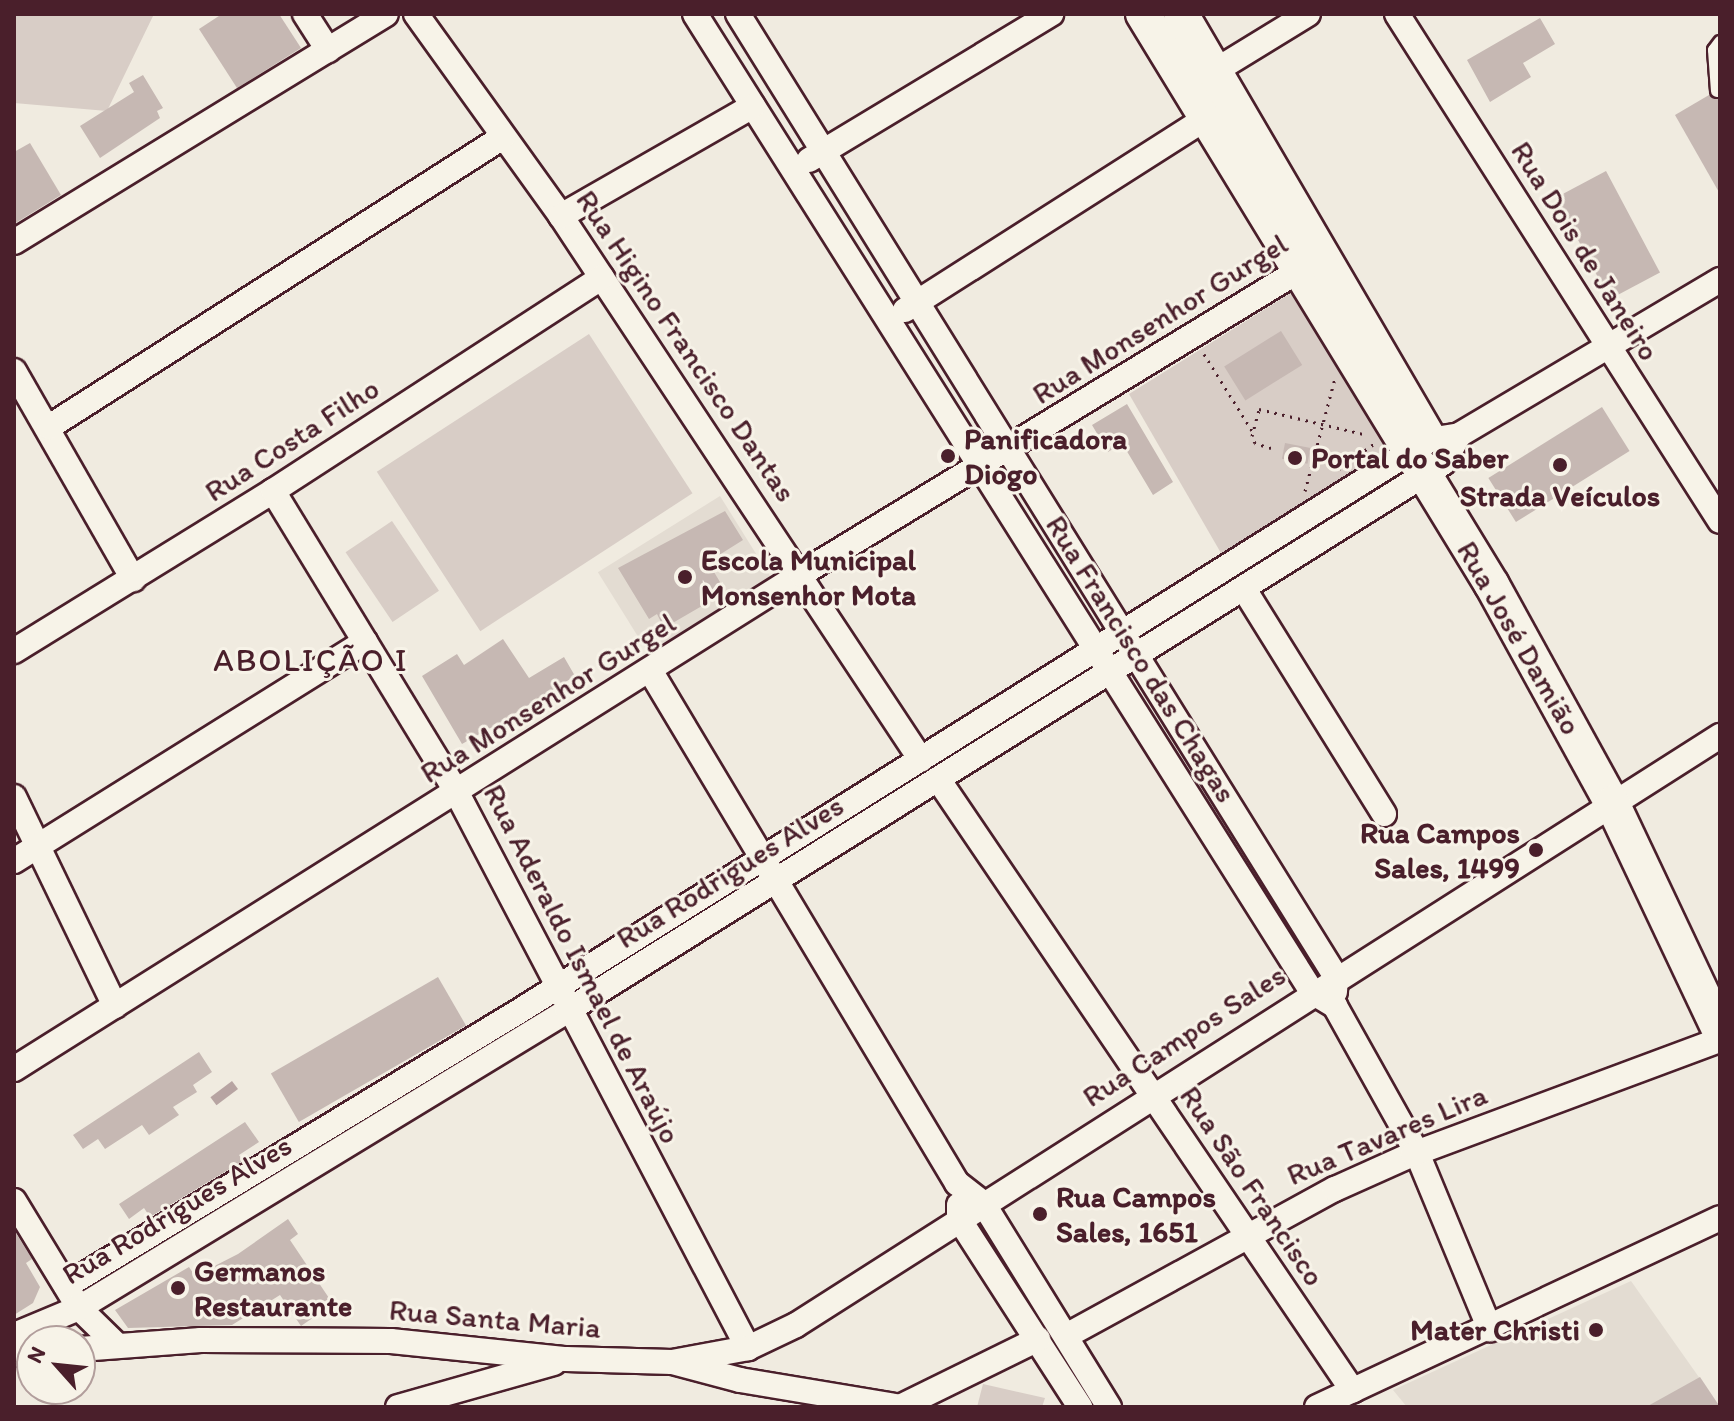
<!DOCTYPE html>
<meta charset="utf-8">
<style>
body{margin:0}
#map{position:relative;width:1734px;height:1421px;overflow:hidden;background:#f0ebe0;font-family:Itim,sans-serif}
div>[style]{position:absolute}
.built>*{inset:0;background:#e3dcd2;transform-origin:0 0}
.green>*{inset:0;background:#d8cdc6;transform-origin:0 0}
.water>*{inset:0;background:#b7a4a2;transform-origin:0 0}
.building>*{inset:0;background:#c6b8b3;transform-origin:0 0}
.path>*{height:3px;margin-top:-1.5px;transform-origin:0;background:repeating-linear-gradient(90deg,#4a1f2b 0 2px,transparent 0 8px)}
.roads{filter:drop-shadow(2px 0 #4a1f2b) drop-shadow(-2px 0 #4a1f2b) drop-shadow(0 2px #4a1f2b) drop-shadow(0 -2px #4a1f2b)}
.lane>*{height:12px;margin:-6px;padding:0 6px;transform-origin:6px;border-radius:6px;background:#f7f3e8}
.street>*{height:24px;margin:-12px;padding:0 12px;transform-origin:12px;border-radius:12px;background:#f7f3e8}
.secondary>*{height:34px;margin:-17px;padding:0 17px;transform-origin:17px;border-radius:17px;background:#f7f3e8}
.dots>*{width:22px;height:22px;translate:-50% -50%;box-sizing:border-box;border:4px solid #f7f3e8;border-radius:50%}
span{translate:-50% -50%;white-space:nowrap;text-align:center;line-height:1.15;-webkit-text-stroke:6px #f7f3e8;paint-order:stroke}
.street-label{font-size:30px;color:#4a1f2b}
.poi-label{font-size:30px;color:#4a1f2b;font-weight:700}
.left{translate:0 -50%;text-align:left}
.right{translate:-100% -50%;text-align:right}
.neighbourhood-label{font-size:32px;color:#4a1f2b;letter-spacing:2px}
.frame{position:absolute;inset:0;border:16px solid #4a1f2b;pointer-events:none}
.north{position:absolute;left:16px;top:1325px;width:80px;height:80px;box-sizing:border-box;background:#f7f3e8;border:2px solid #b29e9c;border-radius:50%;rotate:297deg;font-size:22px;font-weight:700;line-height:32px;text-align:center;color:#4a1f2b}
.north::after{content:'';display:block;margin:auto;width:28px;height:36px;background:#4a1f2b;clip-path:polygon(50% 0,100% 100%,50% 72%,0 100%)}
</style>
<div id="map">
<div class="built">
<div style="left:720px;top:496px;width:98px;height:144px;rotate:58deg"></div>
<div style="clip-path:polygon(1631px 1281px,1720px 1407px,1407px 1407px,1393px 1390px)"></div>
</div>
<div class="green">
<div style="clip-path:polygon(14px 14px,154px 14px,107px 111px,14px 103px)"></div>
<div style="clip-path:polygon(1289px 294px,1297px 296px,1394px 452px,1225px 560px,1129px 394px)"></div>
<div style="left:589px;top:334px;width:190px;height:253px;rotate:57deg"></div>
<div style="left:392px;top:521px;width:84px;height:56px;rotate:56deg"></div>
<div style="clip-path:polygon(983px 1384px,1045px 1398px,1042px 1407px,977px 1407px)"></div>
</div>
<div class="water">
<div style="left:232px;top:1081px;width:10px;height:27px;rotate:53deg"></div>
</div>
<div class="building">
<div style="clip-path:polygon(222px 14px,279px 14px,301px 48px,237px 88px,199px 29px)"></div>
<div style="clip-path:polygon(1540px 18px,1555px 44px,1523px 63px,1531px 77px,1490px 102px,1467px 60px)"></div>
<div style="clip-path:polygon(143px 75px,163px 108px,157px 111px,160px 118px,100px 158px,80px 126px,134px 92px,129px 83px)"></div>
<div style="clip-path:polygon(1709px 95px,1720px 99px,1720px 194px,1675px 115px)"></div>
<div style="clip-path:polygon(30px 143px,61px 195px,14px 224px,14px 152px)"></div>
<div style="left:1606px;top:171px;width:115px;height:57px;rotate:62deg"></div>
<div style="left:1281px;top:331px;width:40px;height:67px;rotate:58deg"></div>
<div style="clip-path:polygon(1127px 404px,1173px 482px,1153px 495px,1122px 443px,1108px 452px,1092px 425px)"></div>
<div style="left:1602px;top:407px;width:52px;height:134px;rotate:58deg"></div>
<div style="left:1285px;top:443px;width:26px;height:16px;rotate:11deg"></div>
<div style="clip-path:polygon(725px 511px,743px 540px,708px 562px,726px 592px,664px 628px,657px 614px,649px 619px,618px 568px)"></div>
<div style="clip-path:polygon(503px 639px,529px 678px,564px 657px,575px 676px,506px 719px,509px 723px,499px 729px,490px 728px,462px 744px,422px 676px,457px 654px,464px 665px)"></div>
<div style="left:438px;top:977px;width:56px;height:193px;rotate:60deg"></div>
<div style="clip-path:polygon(199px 1052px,212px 1072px,193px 1085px,197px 1092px,173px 1107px,179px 1115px,149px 1135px,142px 1125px,105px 1149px,98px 1139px,83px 1149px,73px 1135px)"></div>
<div style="clip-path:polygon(245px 1122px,259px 1142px,239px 1155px,243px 1161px,150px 1217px,144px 1208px,129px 1219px,119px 1204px)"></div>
<div style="clip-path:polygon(288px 1219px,298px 1234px,290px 1240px,333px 1304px,301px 1326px,280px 1295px,232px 1325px,128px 1328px,115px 1310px,189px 1267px,195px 1276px,238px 1254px)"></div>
<div style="clip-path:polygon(14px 1230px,32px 1259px,26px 1263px,40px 1287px,33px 1303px,14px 1315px)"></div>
<div style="clip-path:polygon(1700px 1377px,1720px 1407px,1646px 1407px)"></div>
</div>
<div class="path">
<div style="left:1204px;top:354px;width:92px;rotate:57.9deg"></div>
<div style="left:1271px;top:448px;width:17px;rotate:-163deg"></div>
<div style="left:1255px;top:443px;width:8px;rotate:-113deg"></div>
<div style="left:1252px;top:436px;width:28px;rotate:-75deg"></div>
<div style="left:1259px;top:409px;width:111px;rotate:13.5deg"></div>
<div style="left:1339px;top:469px;width:44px;rotate:-35.8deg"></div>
<div style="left:1305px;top:491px;width:117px;rotate:-75.1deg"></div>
</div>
<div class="roads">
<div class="lane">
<div style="left:1717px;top:91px;width:41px;rotate:-94.2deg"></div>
<div style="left:1714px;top:50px;width:10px;rotate:-53deg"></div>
</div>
<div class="street">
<div style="left:305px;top:14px;width:43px;rotate:57.4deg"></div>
<div style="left:416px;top:14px;width:249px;rotate:54.3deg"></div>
<div style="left:561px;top:216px;width:652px;rotate:56.5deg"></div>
<div style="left:695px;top:14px;width:1156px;rotate:57.75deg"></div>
<div style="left:1312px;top:992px;width:27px;rotate:31deg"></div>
<div style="left:1335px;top:1006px;width:168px;rotate:60.8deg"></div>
<div style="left:1417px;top:1153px;width:191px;rotate:67.5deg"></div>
<div style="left:738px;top:14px;width:1134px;rotate:58.16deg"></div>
<div style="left:1336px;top:977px;width:15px;rotate:94deg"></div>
<div style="left:1397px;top:14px;width:601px;rotate:57.5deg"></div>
<div style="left:1215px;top:71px;width:109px;rotate:-31.5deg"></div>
<div style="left:809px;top:160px;width:283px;rotate:-31.1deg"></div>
<div style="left:561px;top:216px;width:221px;rotate:-29.8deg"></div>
<div style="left:14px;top:242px;width:436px;rotate:-31.5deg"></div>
<div style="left:905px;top:310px;width:357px;rotate:-32.5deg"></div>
<div style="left:14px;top:371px;width:240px;rotate:60.2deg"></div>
<div style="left:49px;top:427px;width:539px;rotate:-32.57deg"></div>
<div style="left:273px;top:491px;width:354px;rotate:58.6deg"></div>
<div style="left:457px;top:793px;width:627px;rotate:62.33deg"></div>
<div style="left:1244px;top:589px;width:265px;rotate:58.1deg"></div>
<div style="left:14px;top:651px;width:304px;rotate:-31.7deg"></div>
<div style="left:273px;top:491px;width:392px;rotate:-33deg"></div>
<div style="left:651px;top:672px;width:596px;rotate:59.09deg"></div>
<div style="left:957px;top:1183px;width:33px;rotate:38deg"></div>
<div style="left:983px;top:1203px;width:240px;rotate:58.3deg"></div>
<div style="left:938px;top:779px;width:739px;rotate:55.86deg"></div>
<div style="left:14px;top:797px;width:232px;rotate:64.2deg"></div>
<div style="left:14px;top:861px;width:414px;rotate:-32deg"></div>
<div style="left:14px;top:1069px;width:930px;rotate:-32.17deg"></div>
<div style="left:801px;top:574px;width:600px;rotate:-31.36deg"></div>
<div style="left:14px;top:1201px;width:125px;rotate:58.7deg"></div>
<div style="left:79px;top:1308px;width:54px;rotate:44.3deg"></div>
<div style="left:959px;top:1205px;width:14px;rotate:90deg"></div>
<div style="left:959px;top:1219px;width:224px;rotate:57.2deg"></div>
<div style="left:66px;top:1286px;width:532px;rotate:-31.24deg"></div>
<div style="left:521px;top:1010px;width:1072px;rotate:-32.12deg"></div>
<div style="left:1429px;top:440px;width:30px;rotate:-9deg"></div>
<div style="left:1459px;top:435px;width:304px;rotate:-30.7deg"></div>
<div style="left:14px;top:1335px;width:70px;rotate:-22.6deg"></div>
<div style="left:79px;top:1308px;width:571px;rotate:-31.32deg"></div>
<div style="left:567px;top:1011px;width:1033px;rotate:-32.03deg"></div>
<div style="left:1443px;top:463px;width:32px;rotate:-60deg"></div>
<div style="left:1066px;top:1336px;width:307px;rotate:-28.7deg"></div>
<div style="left:1335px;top:1189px;width:85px;rotate:-24.2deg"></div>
<div style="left:1413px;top:1154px;width:327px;rotate:-20.4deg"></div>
<div style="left:80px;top:1349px;width:121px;rotate:-4.3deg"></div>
<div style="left:201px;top:1340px;width:190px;rotate:0.3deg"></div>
<div style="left:391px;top:1341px;width:176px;rotate:5.9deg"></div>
<div style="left:566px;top:1359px;width:106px;rotate:1.6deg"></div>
<div style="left:672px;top:1362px;width:70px;rotate:14.8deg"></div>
<div style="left:740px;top:1380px;width:164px;rotate:9.5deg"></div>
<div style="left:14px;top:1354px;width:18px;rotate:-3deg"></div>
<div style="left:672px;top:1362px;width:77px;rotate:-10.4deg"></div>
<div style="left:748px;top:1348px;width:53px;rotate:-25.6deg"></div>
<div style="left:796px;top:1325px;width:1096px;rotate:-32.52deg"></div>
<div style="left:398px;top:1407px;width:162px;rotate:-15.8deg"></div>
<div style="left:900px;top:1407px;width:154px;rotate:-26.2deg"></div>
<div style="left:1317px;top:1407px;width:445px;rotate:-25.1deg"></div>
</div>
<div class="secondary">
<div style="left:1143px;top:14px;width:669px;rotate:58.57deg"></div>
<div style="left:1492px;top:585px;width:249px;rotate:61.2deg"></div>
<div style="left:1612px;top:803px;width:252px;rotate:64.7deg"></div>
<div style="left:1181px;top:14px;width:488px;rotate:59.7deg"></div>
</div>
</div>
<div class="dots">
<div style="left:948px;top:456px;background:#4a1f2b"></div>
<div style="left:1295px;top:458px;background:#4a1f2b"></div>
<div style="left:1560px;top:465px;background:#4a1f2b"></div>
<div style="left:685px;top:577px;background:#4a1f2b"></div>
<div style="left:1536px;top:850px;background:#4a1f2b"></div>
<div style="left:1040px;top:1214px;background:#4a1f2b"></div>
<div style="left:178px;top:1288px;background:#4a1f2b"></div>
<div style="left:1596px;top:1330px;background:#4a1f2b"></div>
</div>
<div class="street-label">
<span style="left:1585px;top:251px;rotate:58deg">Rua Dois de Janeiro</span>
<span style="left:1160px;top:319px;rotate:-32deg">Rua Monsenhor Gurgel</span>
<span style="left:686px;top:346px;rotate:56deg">Rua Higino Francisco Dantas</span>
<span style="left:292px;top:440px;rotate:-33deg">Rua Costa Filho</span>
<span style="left:1519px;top:638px;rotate:60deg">Rua José Damião</span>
<span style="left:1141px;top:659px;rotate:58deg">Rua Francisco das Chagas</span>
<span style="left:548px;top:698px;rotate:-32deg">Rua Monsenhor Gurgel</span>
<span style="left:730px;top:872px;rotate:-32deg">Rua Rodrigues Alves</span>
<span style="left:582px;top:964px;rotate:63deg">Rua Aderaldo Ismael de Araújo</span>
<span style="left:1184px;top:1036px;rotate:-33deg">Rua Campos Sales</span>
<span style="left:1387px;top:1135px;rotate:-23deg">Rua Tavares Lira</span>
<span style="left:1252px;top:1186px;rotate:56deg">Rua São Francisco</span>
<span style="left:177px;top:1210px;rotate:-31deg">Rua Rodrigues Alves</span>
<span style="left:495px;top:1319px;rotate:5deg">Rua Santa Maria</span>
</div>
<div class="poi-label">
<span class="left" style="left:964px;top:456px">Panificadora<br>Diogo</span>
<span class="left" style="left:1311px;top:458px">Portal do Saber</span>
<span style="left:1560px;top:496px">Strada Veículos</span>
<span class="left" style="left:701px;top:577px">Escola Municipal<br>Monsenhor Mota</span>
<span class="right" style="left:1520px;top:850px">Rua Campos<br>Sales, 1499</span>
<span class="left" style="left:1056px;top:1214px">Rua Campos<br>Sales, 1651</span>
<span class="left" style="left:194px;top:1288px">Germanos<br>Restaurante</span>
<span class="right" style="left:1580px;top:1330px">Mater Christi</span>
</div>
<div class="neighbourhood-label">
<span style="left:311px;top:660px">ABOLIÇÃO I</span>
</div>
<div class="frame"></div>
<div class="north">N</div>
</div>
